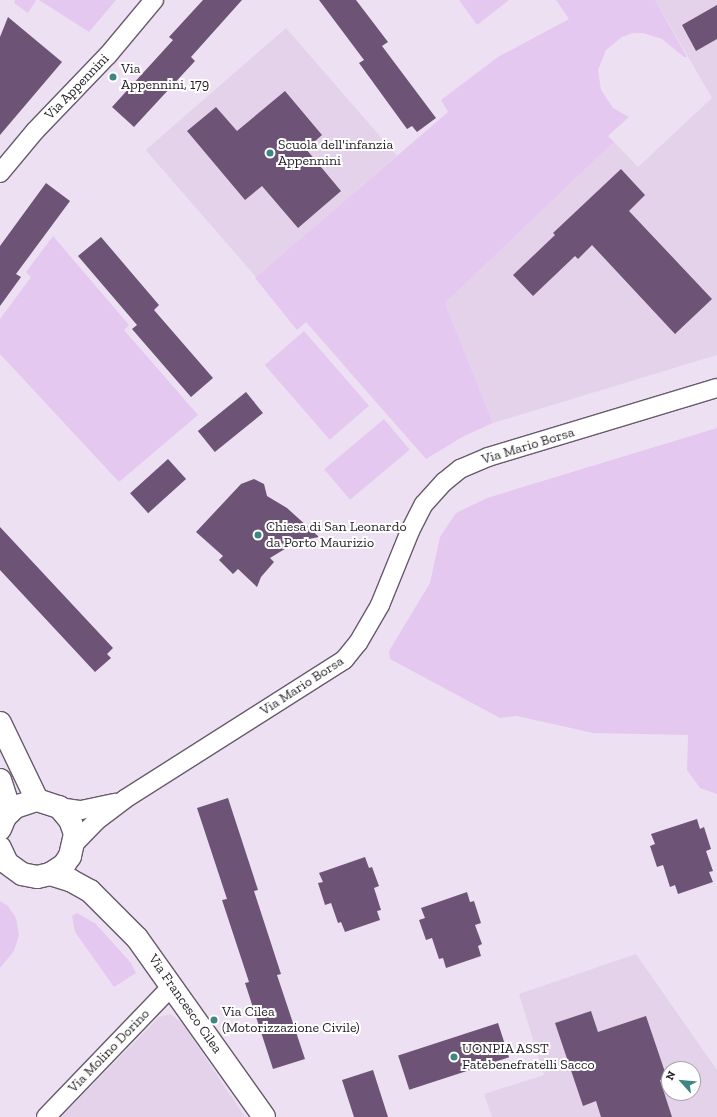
<!DOCTYPE html>
<style>
body{margin:0}
#map{position:relative;width:717px;height:1117px;overflow:hidden;background:#eee0f3;font-family:"Zilla Slab",serif}
div>[style]{position:absolute}
.built>*{inset:0;background:#e4d2eb;transform-origin:0 0}
.green>*{inset:0;background:#e5c8ef;transform-origin:0 0}
.building>*{inset:0;background:#6d5375;transform-origin:0 0}
.roads{filter:drop-shadow(1px 0 #675b6b) drop-shadow(-1px 0 #675b6b) drop-shadow(0 1px #675b6b) drop-shadow(0 -1px #675b6b)}
.street>*{height:18px;margin:-9px;padding:0 9px;transform-origin:9px;border-radius:9px;background:#fff}
.secondary>*{height:22px;margin:-11px;padding:0 11px;transform-origin:11px;border-radius:11px;background:#fff}
.dots>*{width:11px;height:11px;translate:-50% -50%;box-sizing:border-box;border:2px solid #fff;border-radius:50%}
span{translate:-50% -50%;white-space:nowrap;text-align:center;line-height:1.15;-webkit-text-stroke:4px #fff;paint-order:stroke}
.poi-label{font-size:14px;color:#221d24}
.left{translate:0 -50%;text-align:left}
.street-label{font-size:14px;color:#221d24}
.north{position:absolute;left:661px;top:1061px;width:40px;height:40px;box-sizing:border-box;background:#fff;border:1px solid #a7a5a7;border-radius:50%;rotate:297deg;font-size:11px;font-weight:700;line-height:16px;text-align:center;color:#221d24}
.north::after{content:'';display:block;margin:auto;width:14px;height:18px;background:#3e8683;clip-path:polygon(50% 0,100% 100%,50% 72%,0 100%)}
</style>
<div id="map">
<div class="built">
<div style="clip-path:polygon(655px 0,717px 0,717px 355px,493px 423px,445px 303px,614px 142px,638px 167px,712px 98px)"></div>
<div style="left:286px;top:28px;width:169px;height:186px;rotate:49deg"></div>
<div style="clip-path:polygon(evenodd,636px 954px,717px 1070px,717px 1117px,492px 1117px,484px 1094px,544px 1075px,519px 994px,636px 954px,669px 1069px,693px 1069px,693px 1093px,669px 1093px,669px 1069px)"></div>
<div style="clip-path:polygon(171px 1014px,183px 1024px,245px 1117px,61px 1117px,159px 1017px)"></div>
</div>
<div class="green">
<div style="clip-path:polygon(15px 0,36px 0,28px 13px,14px 3px)"></div>
<div style="clip-path:polygon(39px 0,116px 0,89px 32px)"></div>
<div style="clip-path:polygon(459px 0,509px 0,477px 25px)"></div>
<div style="clip-path:polygon(556px 0,655px 0,687px 57px,684px 57px,662px 39px,643px 33px,633px 33px,622px 37px,606px 50px,598px 70px,601px 90px,613px 108px,629px 117px,608px 136px,614px 142px,445px 303px,493px 423px,464px 436px,426px 459px,306px 322px,297px 330px,255px 278px,448px 112px,441px 100px,498px 57px,569px 19px)"></div>
<div style="clip-path:polygon(53px 236px,129px 325px,124px 330px,198px 415px,119px 482px,0 354px,0 319px,31px 277px,26px 272px)"></div>
<div style="left:304px;top:331px;width:99px;height:52px;rotate:49deg"></div>
<div style="left:384px;top:419px;width:40px;height:78px;rotate:50deg"></div>
<div style="clip-path:polygon(717px 428px,717px 794px,700px 788px,687px 770px,688px 735px,593px 733px,517px 716px,500px 718px,390px 659px,389px 651px,430px 583px,440px 537px,456px 513px,487px 498px)"></div>
<div style="clip-path:polygon(0 901px,8px 906px,16px 918px,19px 935px,14px 951px,0 968px)"></div>
<div style="clip-path:polygon(77px 913px,96px 924px,131px 963px,136px 973px,114px 987px,75px 932px,72px 916px)"></div>
</div>
<div class="building">
<div style="clip-path:polygon(203px 0,242px 0,191px 57px,195px 61px,134px 127px,112px 107px,173px 40px,169px 37px)"></div>
<div style="clip-path:polygon(319px 0,356px 0,388px 42px,382px 46px,436px 118px,417px 132px,412px 126px,407px 129px,359px 63px,364px 60px)"></div>
<div style="clip-path:polygon(717px 5px,717px 39px,696px 51px,682px 25px)"></div>
<div style="clip-path:polygon(8px 17px,62px 62px,0 135px,0 37px)"></div>
<div style="clip-path:polygon(285px 91px,322px 135px,306px 149px,341px 191px,298px 228px,262px 186px,245px 200px,187px 131px,216px 107px,237px 131px)"></div>
<div style="clip-path:polygon(621px 169px,645px 195px,629px 211px,712px 299px,675px 334px,592px 245px,578px 259px,575px 256px,533px 296px,513px 275px,555px 235px,553px 233px)"></div>
<div style="clip-path:polygon(46px 183px,70px 201px,16px 274px,21px 277px,0 306px,0 246px)"></div>
<div style="clip-path:polygon(101px 237px,159px 305px,154px 310px,213px 378px,191px 397px,132px 329px,137px 325px,78px 256px)"></div>
<div style="left:246px;top:392px;width:27px;height:62px;rotate:51deg"></div>
<div style="left:168px;top:459px;width:27px;height:51px;rotate:48deg"></div>
<div style="clip-path:polygon(254px 479px,264px 484px,267px 496px,287px 508px,319px 537px,298px 541px,270px 558px,274px 562px,261px 577px,257px 587px,238px 569px,233px 574px,219px 560px,223px 556px,196px 532px,241px 484px)"></div>
<div style="clip-path:polygon(0 527px,113px 648px,107px 654px,111px 658px,95px 672px,0 570px)"></div>
<div style="clip-path:polygon(228px 798px,258px 890px,254px 891px,281px 974px,277px 975px,305px 1059px,273px 1069px,245px 983px,249px 982px,222px 900px,227px 899px,197px 808px)"></div>
<div style="clip-path:polygon(697px 819px,700px 829px,704px 827px,711px 849px,706px 851px,713px 871px,709px 872px,713px 882px,678px 894px,675px 885px,670px 887px,663px 865px,657px 867px,650px 846px,655px 844px,651px 834px)"></div>
<div style="clip-path:polygon(365px 857px,369px 868px,372px 867px,379px 886px,374px 888px,381px 910px,377px 911px,380px 920px,345px 932px,341px 922px,338px 923px,331px 903px,325px 905px,318px 883px,323px 882px,319px 873px)"></div>
<div style="clip-path:polygon(467px 892px,470px 902px,474px 901px,481px 923px,475px 925px,482px 944px,478px 946px,481px 956px,446px 968px,443px 958px,439px 959px,432px 938px,426px 940px,419px 920px,425px 918px,421px 908px)"></div>
<div style="clip-path:polygon(591px 1011px,598px 1032px,646px 1016px,667px 1078px,660px 1080px,672px 1117px,601px 1117px,596px 1101px,583px 1106px,555px 1023px)"></div>
<div style="left:498px;top:1023px;width:36px;height:105px;rotate:72deg"></div>
<div style="clip-path:polygon(373px 1070px,388px 1117px,354px 1117px,342px 1080px)"></div>
</div>
<div class="roads">
<div class="street">
<div style="left:0;top:173px;width:55px;rotate:-50.2deg"></div>
<div style="left:35px;top:131px;width:105px;rotate:-46.2deg"></div>
<div style="left:108px;top:55px;width:72px;rotate:-50.1deg"></div>
<div style="left:59px;top:807px;width:22px;rotate:8deg"></div>
<div style="left:81px;top:810px;width:35px;rotate:-12deg"></div>
<div style="left:75px;top:843px;width:30px;rotate:-46deg"></div>
<div style="left:96px;top:821px;width:36px;rotate:-37deg"></div>
<div style="left:125px;top:799px;width:259px;rotate:-32.4deg"></div>
<div style="left:344px;top:660px;width:22px;rotate:-51deg"></div>
<div style="left:358px;top:643px;width:44px;rotate:-59.9deg"></div>
<div style="left:380px;top:605px;width:80px;rotate:-67.9deg"></div>
<div style="left:410px;top:531px;width:30px;rotate:-63deg"></div>
<div style="left:424px;top:504px;width:30px;rotate:-48deg"></div>
<div style="left:444px;top:482px;width:21px;rotate:-39deg"></div>
<div style="left:460px;top:469px;width:30px;rotate:-23deg"></div>
<div style="left:488px;top:457px;width:239px;rotate:-16.8deg"></div>
<div style="left:46px;top:1117px;width:182px;rotate:-46.1deg"></div>
</div>
<div class="secondary">
<div style="left:0;top:723px;width:85px;rotate:64.3deg"></div>
<div style="left:0;top:780px;width:33px;rotate:72deg"></div>
<div style="left:0;top:829px;width:13px;rotate:-67deg"></div>
<div style="left:5px;top:817px;width:14px;rotate:-45deg"></div>
<div style="left:15px;top:807px;width:23px;rotate:-18deg"></div>
<div style="left:37px;top:800px;width:23px;rotate:18deg"></div>
<div style="left:59px;top:807px;width:17px;rotate:50deg"></div>
<div style="left:70px;top:820px;width:15px;rotate:70deg"></div>
<div style="left:75px;top:834px;width:23px;rotate:103deg"></div>
<div style="left:70px;top:856px;width:11px;rotate:124deg"></div>
<div style="left:64px;top:865px;width:17px;rotate:147deg"></div>
<div style="left:50px;top:874px;width:13px;rotate:167deg"></div>
<div style="left:37px;top:877px;width:15px;rotate:-169deg"></div>
<div style="left:22px;top:874px;width:19px;rotate:-144deg"></div>
<div style="left:7px;top:863px;width:17px;rotate:-115deg"></div>
<div style="left:50px;top:874px;width:21px;rotate:17deg"></div>
<div style="left:70px;top:880px;width:23px;rotate:29deg"></div>
<div style="left:90px;top:891px;width:66px;rotate:45deg"></div>
<div style="left:137px;top:938px;width:219px;rotate:54.6deg"></div>
</div>
</div>
<div class="dots">
<div style="left:113px;top:77px;background:#3e8683"></div>
<div style="left:270px;top:153px;background:#3e8683"></div>
<div style="left:258px;top:535px;background:#3e8683"></div>
<div style="left:214px;top:1020px;background:#3e8683"></div>
<div style="left:454px;top:1057px;background:#3e8683"></div>
</div>
<div class="poi-label">
<span class="left" style="left:121px;top:77px">Via<br>Appennini, 179</span>
<span class="left" style="left:278px;top:153px">Scuola dell'infanzia<br>Appennini</span>
<span class="left" style="left:266px;top:535px">Chiesa di San Leonardo<br>da Porto Maurizio</span>
<span class="left" style="left:222px;top:1020px">Via Cilea<br>(Motorizzazione Civile)</span>
<span class="left" style="left:462px;top:1057px">UONPIA ASST<br>Fatebenefratelli Sacco</span>
</div>
<div class="street-label">
<span style="left:77px;top:87px;rotate:-46deg">Via Appennini</span>
<span style="left:528px;top:446px;rotate:-17deg">Via Mario Borsa</span>
<span style="left:302px;top:686px;rotate:-33deg">Via Mario Borsa</span>
<span style="left:185px;top:1004px;rotate:55deg">Via Francesco Cilea</span>
<span style="left:109px;top:1051px;rotate:-46deg">Via Molino Dorino</span>
</div>
<div class="north">N</div>
</div>
